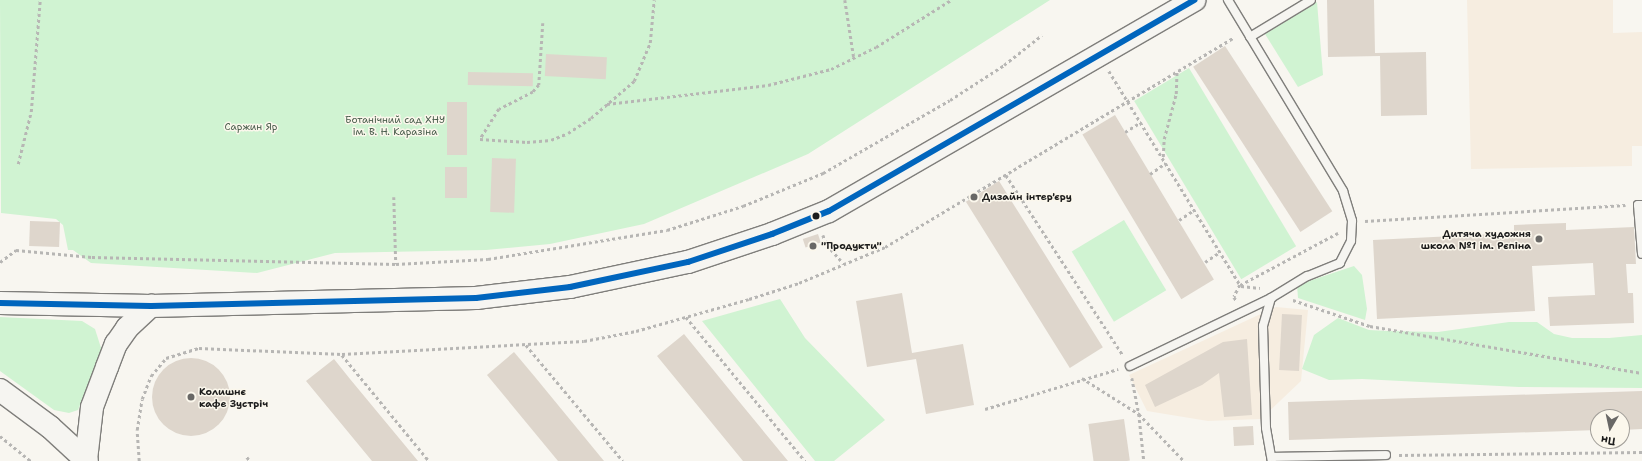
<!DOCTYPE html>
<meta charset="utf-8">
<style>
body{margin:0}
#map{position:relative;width:1642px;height:461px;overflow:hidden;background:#f8f6f0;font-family:"Shantell Sans",sans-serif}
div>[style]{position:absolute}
.built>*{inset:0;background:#f6ede0}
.green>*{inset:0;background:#d0f3d2;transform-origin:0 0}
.building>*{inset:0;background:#ded6cc;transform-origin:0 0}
.round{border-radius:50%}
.path>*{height:2.5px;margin-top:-1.25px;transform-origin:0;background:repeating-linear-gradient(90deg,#b7b6b4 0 3px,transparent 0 6px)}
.roads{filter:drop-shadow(1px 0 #7f7e7b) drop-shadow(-1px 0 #7f7e7b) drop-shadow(0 1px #7f7e7b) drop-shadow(0 -1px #7f7e7b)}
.lane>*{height:8px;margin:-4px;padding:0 4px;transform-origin:4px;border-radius:4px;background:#f6f5f1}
.secondary>*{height:22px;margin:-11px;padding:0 11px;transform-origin:11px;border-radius:11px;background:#f6f5f1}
.bus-1>*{height:6px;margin:-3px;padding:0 3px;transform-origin:3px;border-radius:3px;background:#0065bd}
.dots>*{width:11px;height:11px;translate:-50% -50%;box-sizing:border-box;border:2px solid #fbf7ec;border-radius:50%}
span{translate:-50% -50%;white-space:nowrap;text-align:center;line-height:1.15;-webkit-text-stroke:3px #fbf7ec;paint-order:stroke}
.park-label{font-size:10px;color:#485c4b}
.poi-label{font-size:10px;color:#1c1c1c;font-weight:700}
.left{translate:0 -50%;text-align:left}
.right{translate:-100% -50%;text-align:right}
.north{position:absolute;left:1590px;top:409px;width:40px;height:40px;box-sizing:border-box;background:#fbf7ec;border:1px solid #a29f99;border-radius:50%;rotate:189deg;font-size:11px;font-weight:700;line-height:16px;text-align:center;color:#1c1c1c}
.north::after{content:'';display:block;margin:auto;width:14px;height:18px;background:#696866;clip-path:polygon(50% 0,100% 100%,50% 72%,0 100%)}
</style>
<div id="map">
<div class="built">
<div style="clip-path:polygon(1467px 0,1613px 0,1613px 33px,1642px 32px,1642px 146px,1632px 146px,1632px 166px,1471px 169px)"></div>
<div style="clip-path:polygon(1276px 307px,1308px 310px,1301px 381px,1261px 419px,1208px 421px,1147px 411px,1129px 375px)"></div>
</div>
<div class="green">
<div style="clip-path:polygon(0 0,1050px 0,808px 154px,644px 224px,550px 244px,486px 250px,335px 253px,257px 273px,91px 263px,73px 250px,68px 250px,63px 225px,56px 219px,1px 213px)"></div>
<div style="clip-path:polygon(1317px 2px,1323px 75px,1298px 87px,1265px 34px)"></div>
<div style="left:1189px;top:68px;width:208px;height:64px;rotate:59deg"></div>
<div style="left:1124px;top:220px;width:82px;height:61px;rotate:59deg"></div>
<div style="clip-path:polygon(1354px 266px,1362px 275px,1367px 309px,1365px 320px,1298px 298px,1297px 285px)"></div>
<div style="clip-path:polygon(780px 299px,805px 338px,885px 420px,834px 461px,815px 461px,702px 321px)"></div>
<div style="clip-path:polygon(0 317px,82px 321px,95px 329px,102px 351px,78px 410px,69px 413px,54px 410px,0 371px)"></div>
<div style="clip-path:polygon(1338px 318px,1369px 330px,1387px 331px,1438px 332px,1509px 322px,1537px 322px,1554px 334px,1572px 338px,1609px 338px,1642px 335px,1642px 388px,1519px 387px,1362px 379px,1329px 380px,1302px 369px,1314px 335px)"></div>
</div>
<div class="building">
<div style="clip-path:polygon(1327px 0,1374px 0,1375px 53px,1426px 52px,1427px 115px,1381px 116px,1380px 56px,1328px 57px)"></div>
<div style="left:1225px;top:46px;width:197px;height:38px;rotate:57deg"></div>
<div style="left:546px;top:54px;width:61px;height:22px;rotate:3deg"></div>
<div style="left:468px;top:72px;width:65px;height:13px;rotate:1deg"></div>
<div style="left:447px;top:102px;width:20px;height:53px"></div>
<div style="left:1115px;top:115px;width:192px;height:38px;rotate:59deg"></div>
<div style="left:492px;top:158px;width:24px;height:54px;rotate:2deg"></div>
<div style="left:445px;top:167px;width:22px;height:31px"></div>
<div style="left:999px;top:181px;width:196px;height:39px;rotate:58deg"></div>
<div style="left:30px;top:221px;width:30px;height:25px;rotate:2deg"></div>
<div style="clip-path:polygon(1566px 223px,1566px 230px,1634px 227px,1636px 264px,1626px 264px,1628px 293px,1633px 293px,1634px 323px,1550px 326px,1548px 297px,1595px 295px,1593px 263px,1532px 266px,1535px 311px,1377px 319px,1373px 240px,1514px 233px,1514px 225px)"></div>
<div style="left:818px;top:234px;width:9px;height:16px;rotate:72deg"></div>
<div style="clip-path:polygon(902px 293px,912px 353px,963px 344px,974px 405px,926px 414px,916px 359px,867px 367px,856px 301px)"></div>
<div style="left:1282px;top:314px;width:20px;height:56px;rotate:3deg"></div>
<div style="clip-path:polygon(684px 334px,737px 399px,788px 461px,743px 461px,657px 356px)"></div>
<div style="clip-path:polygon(1247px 339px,1252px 415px,1224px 417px,1219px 373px,1202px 385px,1155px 407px,1145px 385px,1223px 342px)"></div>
<div style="clip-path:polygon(514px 352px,535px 377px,604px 461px,558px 461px,487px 375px)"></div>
<div class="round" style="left:152px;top:358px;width:78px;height:78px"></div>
<div style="clip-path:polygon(334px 359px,350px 379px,418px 461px,372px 461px,306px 381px)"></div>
<div style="clip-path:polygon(1642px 391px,1642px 429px,1622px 430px,1622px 417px,1598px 417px,1598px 430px,1289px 440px,1288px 402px)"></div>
<div style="left:1124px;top:419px;width:42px;height:36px;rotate:82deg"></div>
<div style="left:1253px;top:426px;width:19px;height:20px;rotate:87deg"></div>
</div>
<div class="path">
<div style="left:845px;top:0;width:59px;rotate:81.2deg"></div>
<div style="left:543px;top:23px;width:62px;rotate:93.7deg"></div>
<div style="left:539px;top:85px;width:9px;rotate:131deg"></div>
<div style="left:533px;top:92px;width:38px;rotate:153deg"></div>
<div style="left:499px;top:109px;width:36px;rotate:122deg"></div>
<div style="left:480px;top:139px;width:47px;rotate:3.7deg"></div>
<div style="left:527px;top:142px;width:24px;rotate:-5deg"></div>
<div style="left:551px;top:140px;width:18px;rotate:-22deg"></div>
<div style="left:568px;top:133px;width:27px;rotate:-33deg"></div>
<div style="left:591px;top:118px;width:57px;rotate:-40.7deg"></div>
<div style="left:634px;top:81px;width:41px;rotate:-67.2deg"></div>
<div style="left:650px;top:43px;width:43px;rotate:-84.7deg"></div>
<div style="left:1109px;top:71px;width:251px;rotate:58.5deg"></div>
<div style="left:1240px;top:285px;width:13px;rotate:117deg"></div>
<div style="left:1234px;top:297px;width:4px;rotate:56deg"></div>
<div style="left:607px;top:104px;width:162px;rotate:-6.7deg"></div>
<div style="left:768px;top:85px;width:65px;rotate:-14.3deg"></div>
<div style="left:831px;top:69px;width:50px;rotate:-26.1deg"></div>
<div style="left:876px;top:47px;width:89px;rotate:-32.1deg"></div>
<div style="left:1125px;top:132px;width:19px;rotate:-32deg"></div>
<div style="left:1163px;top:157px;width:18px;rotate:-87deg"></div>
<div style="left:1164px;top:139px;width:47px;rotate:-75.1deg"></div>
<div style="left:1176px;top:94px;width:23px;rotate:-88deg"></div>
<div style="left:18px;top:164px;width:54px;rotate:-76deg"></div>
<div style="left:31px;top:112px;width:112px;rotate:-85.4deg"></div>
<div style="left:1150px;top:174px;width:19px;rotate:-35deg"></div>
<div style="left:1006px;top:175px;width:215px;rotate:57deg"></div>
<div style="left:394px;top:197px;width:67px;rotate:88.3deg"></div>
<div style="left:1179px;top:220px;width:18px;rotate:-34deg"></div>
<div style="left:1365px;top:221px;width:261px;rotate:-3.5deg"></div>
<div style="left:823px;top:235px;width:11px;rotate:68deg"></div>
<div style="left:827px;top:245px;width:25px;rotate:48deg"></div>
<div style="left:0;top:262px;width:20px;rotate:-37deg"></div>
<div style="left:16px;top:250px;width:76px;rotate:5.3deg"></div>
<div style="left:92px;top:257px;width:304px;rotate:1.3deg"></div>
<div style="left:396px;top:264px;width:92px;rotate:-3.1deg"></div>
<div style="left:488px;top:259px;width:181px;rotate:-9.2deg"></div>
<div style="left:667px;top:230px;width:80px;rotate:-17.5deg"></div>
<div style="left:743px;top:206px;width:87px;rotate:-22.4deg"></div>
<div style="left:823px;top:173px;width:146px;rotate:-29.9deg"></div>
<div style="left:950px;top:100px;width:64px;rotate:-32.9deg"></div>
<div style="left:1004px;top:65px;width:48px;rotate:-38.3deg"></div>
<div style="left:1205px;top:262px;width:18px;rotate:-34deg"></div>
<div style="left:1240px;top:285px;width:111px;rotate:-28deg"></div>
<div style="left:1241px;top:286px;width:19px;rotate:6deg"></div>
<div style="left:1293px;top:300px;width:81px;rotate:18.7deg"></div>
<div style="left:1370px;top:326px;width:276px;rotate:9.8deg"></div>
<div style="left:686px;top:317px;width:187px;rotate:50.4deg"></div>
<div style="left:526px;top:345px;width:151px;rotate:50.1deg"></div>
<div style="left:342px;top:355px;width:137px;rotate:50.6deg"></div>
<div style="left:1082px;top:378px;width:67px;rotate:32.3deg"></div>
<div style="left:1139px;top:414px;width:47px;rotate:83.9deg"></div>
<div style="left:1132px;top:378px;width:37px;rotate:79deg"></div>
<div style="left:1139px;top:414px;width:65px;rotate:46.2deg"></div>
<div style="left:985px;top:409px;width:139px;rotate:-16.7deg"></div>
<div style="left:0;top:436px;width:40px;rotate:39deg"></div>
<div style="left:1399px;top:455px;width:243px;rotate:-0.7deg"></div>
<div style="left:247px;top:457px;width:5px;rotate:53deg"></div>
<div style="left:139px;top:461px;width:31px;rotate:-94deg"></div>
<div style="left:137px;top:430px;width:31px;rotate:-81deg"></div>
<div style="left:142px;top:399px;width:25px;rotate:-69deg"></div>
<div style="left:151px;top:376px;width:23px;rotate:-50deg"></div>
<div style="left:166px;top:358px;width:34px;rotate:-17deg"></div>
<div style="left:199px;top:348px;width:143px;rotate:2.4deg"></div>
<div style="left:342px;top:354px;width:242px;rotate:-3.1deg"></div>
<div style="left:584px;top:341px;width:53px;rotate:-10.9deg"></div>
<div style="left:636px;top:331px;width:117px;rotate:-15.8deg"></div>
<div style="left:749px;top:299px;width:52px;rotate:-17.7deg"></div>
<div style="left:799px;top:283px;width:93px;rotate:-22.7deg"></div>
<div style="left:885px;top:247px;width:407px;rotate:-31deg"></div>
</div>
<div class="roads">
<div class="lane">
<div style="left:1228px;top:0;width:223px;rotate:58.9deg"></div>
<div style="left:1343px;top:191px;width:31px;rotate:73deg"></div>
<div style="left:1352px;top:221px;width:20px;rotate:93deg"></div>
<div style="left:1351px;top:241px;width:25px;rotate:117deg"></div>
<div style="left:1340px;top:263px;width:35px;rotate:158deg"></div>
<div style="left:1307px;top:276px;width:42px;rotate:148.6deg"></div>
<div style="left:1271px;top:298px;width:29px;rotate:106deg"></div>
<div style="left:1263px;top:326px;width:102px;rotate:88.3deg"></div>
<div style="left:1266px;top:428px;width:34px;rotate:80deg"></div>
<div style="left:1250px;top:37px;width:71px;rotate:-31.2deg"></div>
<div style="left:1642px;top:205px;width:4px;rotate:180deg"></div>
<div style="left:1638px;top:205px;width:49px;rotate:85.3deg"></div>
<div style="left:1130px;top:366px;width:157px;rotate:-25.7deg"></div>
<div style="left:1272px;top:457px;width:114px;rotate:-1deg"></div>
</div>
<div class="secondary">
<div style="left:0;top:303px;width:151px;rotate:1.1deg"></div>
<div style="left:151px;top:306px;width:325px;rotate:-1.4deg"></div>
<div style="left:476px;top:298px;width:95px;rotate:-6.7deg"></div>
<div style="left:570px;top:287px;width:121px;rotate:-12deg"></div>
<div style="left:688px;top:262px;width:89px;rotate:-18.4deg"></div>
<div style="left:772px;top:234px;width:61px;rotate:-22deg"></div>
<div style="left:829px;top:211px;width:422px;rotate:-30deg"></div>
<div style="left:0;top:390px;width:62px;rotate:36.5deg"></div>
<div style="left:50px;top:427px;width:50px;rotate:42.6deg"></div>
<div style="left:86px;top:460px;width:53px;rotate:-83.5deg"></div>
<div style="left:92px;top:407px;width:43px;rotate:-69.4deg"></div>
<div style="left:107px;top:367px;width:25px;rotate:-69deg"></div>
<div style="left:116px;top:344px;width:19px;rotate:-55deg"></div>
<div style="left:127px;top:328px;width:33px;rotate:-43deg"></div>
</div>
</div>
<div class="bus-1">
<div style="left:0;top:303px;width:151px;rotate:1.1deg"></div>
<div style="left:151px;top:306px;width:325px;rotate:-1.4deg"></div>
<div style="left:476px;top:298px;width:95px;rotate:-6.7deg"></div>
<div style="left:570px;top:287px;width:121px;rotate:-12deg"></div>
<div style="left:688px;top:262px;width:89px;rotate:-18.4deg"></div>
<div style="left:772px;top:234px;width:61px;rotate:-22deg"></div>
<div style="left:829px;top:211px;width:422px;rotate:-30deg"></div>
</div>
<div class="dots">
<div style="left:974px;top:197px;background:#696866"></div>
<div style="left:816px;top:216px;background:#1c1c1c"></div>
<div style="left:1539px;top:239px;background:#696866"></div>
<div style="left:813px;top:246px;background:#696866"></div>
<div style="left:191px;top:397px;background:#696866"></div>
</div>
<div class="park-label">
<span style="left:395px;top:125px">Ботанічний сад ХНУ<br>ім. В. Н. Каразіна</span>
<span style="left:251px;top:127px">Саржин Яр</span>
</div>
<div class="poi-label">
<span class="left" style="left:982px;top:197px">Дизайн інтер'єру</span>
<span class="right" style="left:1531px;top:239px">Дитяча художня<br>школа №1 ім. Рєпіна</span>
<span class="left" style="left:821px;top:246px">"Продукти"</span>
<span class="left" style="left:199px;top:397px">Колишнє<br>кафе Зустріч</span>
</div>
<div class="north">Пн</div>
</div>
